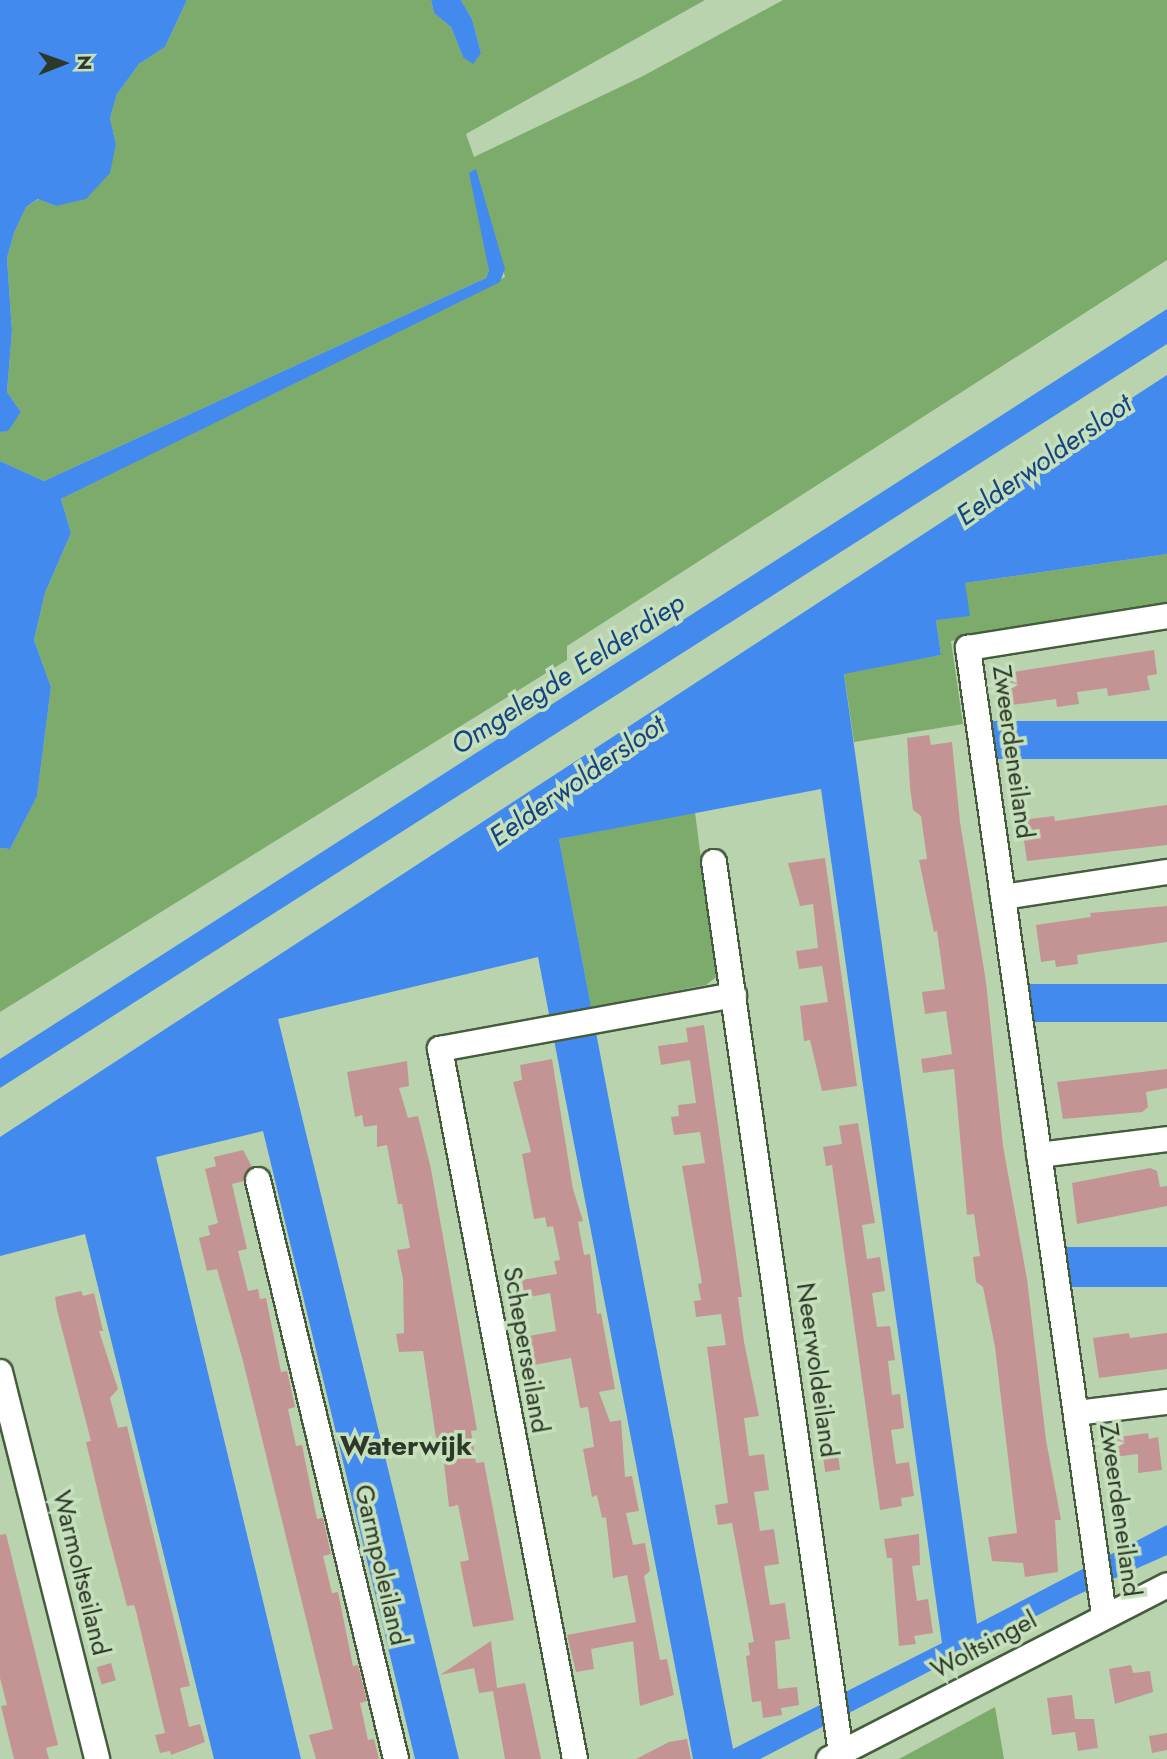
<!DOCTYPE html>
<style>
body{margin:0}
#map{position:relative;width:1167px;height:1759px;overflow:hidden;background:#b8d3ae;font-family:Jost,sans-serif}
div>[style]{position:absolute}
.green>*{inset:0;background:#7dab6c}
.water>*{inset:0;background:#438aee;transform-origin:0 0}
.building>*{inset:0;background:#c49494;transform-origin:0 0}
.roads{filter:drop-shadow(2px 0 #455d3d) drop-shadow(-2px 0 #455d3d) drop-shadow(0 2px #455d3d) drop-shadow(0 -2px #455d3d)}
.minor>*{height:24px;margin:-12px;padding:0 12px;transform-origin:12px;border-radius:12px;background:#fff}
span{translate:-50% -50%;white-space:nowrap;text-align:center;line-height:1.15;-webkit-text-stroke:7px #c5e0bb;paint-order:stroke}
.street-label{font-size:26px;color:#2d3829}
.water-label{font-size:28px;color:#154383;font-style:italic}
.neighbourhood-label{font-size:28px;color:#2d3829;font-weight:700}
.north{position:absolute;left:28px;top:28px;width:70px;height:70px;-webkit-text-stroke:5px #c5e0bb;paint-order:stroke;rotate:89deg;font-size:19px;font-weight:700;line-height:28px;text-align:center;color:#2d3829}
.north::after{content:'';display:block;margin:auto;width:24px;height:32px;background:#2d3829;clip-path:polygon(50% 0,100% 100%,50% 72%,0 100%)}
</style>
<div id="map">
<div class="green">
<div style="clip-path:polygon(187px 0,431px 0,434px 13px,451px 27px,463px 57px,481px 53px,472px 19px,461px 0,705px 0,466px 134px,474px 157px,643px 76px,783px 0,1167px 0,1167px 260px,567px 646px,567px 660px,0 1012px,0 848px,10px 849px,37px 795px,51px 687px,34px 640px,45px 593px,71px 533px,61px 499px,505px 277px,476px 170px,489px 272px,486px 278px,44px 481px,0 461px,0 432px,8px 430px,21px 412px,7px 392px,12px 331px,7px 258px,14px 233px,26px 207px,39px 199px,56px 206px,116px 144px,110px 118px,117px 94px,139px 64px,165px 47px)"></div>
<div style="clip-path:polygon(1167px 554px,1167px 608px,951px 641px,963px 724px,854px 742px,844px 673px,941px 655px,936px 620px,965px 583px)"></div>
<div style="clip-path:polygon(695px 812px,716px 977px,706px 985px,591px 1007px,559px 839px)"></div>
<div style="clip-path:polygon(995px 1707px,1004px 1759px,899px 1759px)"></div>
</div>
<div class="water">
<div style="clip-path:polygon(0 0,187px 0,165px 47px,139px 64px,117px 94px,110px 118px,116px 144px,110px 173px,86px 199px,56px 206px,38px 199px,26px 207px,14px 233px,7px 258px,12px 331px,7px 392px,21px 412px,8px 431px,0 432px)"></div>
<div style="clip-path:polygon(431px 0,461px 0,472px 19px,481px 53px,473px 64px,463px 57px,451px 27px,434px 13px)"></div>
<div style="clip-path:polygon(476px 169px,505px 269px,500px 282px,61px 499px,71px 533px,45px 593px,34px 640px,51px 687px,37px 796px,10px 849px,0 848px,0 461px,44px 481px,486px 278px,489px 271px,469px 173px)"></div>
<div style="clip-path:polygon(1167px 309px,1167px 344px,0 1088px,0 1059px)"></div>
<div style="clip-path:polygon(evenodd,1167px 375px,1167px 554px,965px 583px,970px 616px,936px 620px,941px 655px,844px 674px,977px 1624px,1167px 1525px,1167px 1555px,1075px 1596px,760px 1759px,693px 1759px,538px 957px,278px 1019px,459px 1759px,415px 1759px,263px 1131px,156px 1157px,301px 1759px,214px 1759px,85px 1234px,0 1256px,0 1137px,1167px 375px,821px 789px,942px 1643px,733px 1749px,559px 839px,821px 789px)"></div>
<div style="left:1167px;top:721px;width:38px;height:175px;rotate:90deg"></div>
<div style="left:1167px;top:984px;width:38px;height:139px;rotate:90deg"></div>
<div style="left:1167px;top:1247px;width:40px;height:101px;rotate:90deg"></div>
</div>
<div class="building">
<div style="clip-path:polygon(1154px 650px,1157px 674px,1147px 676px,1150px 690px,1108px 696px,1107px 688px,1077px 692px,1079px 704px,1057px 707px,1056px 699px,1004px 706px,1000px 674px)"></div>
<div style="clip-path:polygon(929px 735px,931px 745px,952px 742px,960px 822px,986px 982px,1003px 1146px,1027px 1279px,1046px 1440px,1061px 1520px,1055px 1520px,1058px 1572px,1025px 1577px,1023px 1563px,992px 1561px,988px 1537px,1017px 1533px,995px 1347px,983px 1287px,976px 1282px,973px 1257px,980px 1256px,974px 1214px,967px 1215px,954px 1069px,923px 1073px,921px 1059px,952px 1054px,946px 1011px,925px 1014px,922px 992px,945px 989px,937px 931px,934px 932px,919px 860px,927px 859px,921px 816px,913px 810px,910px 787px,907px 738px)"></div>
<div style="clip-path:polygon(1167px 805px,1167px 845px,1027px 861px,1021px 820px,1054px 816px,1055px 821px)"></div>
<div style="clip-path:polygon(825px 858px,857px 1086px,822px 1091px,810px 1040px,804px 1041px,800px 1006px,828px 1002px,822px 966px,799px 969px,796px 951px,818px 948px,813px 904px,800px 906px,788px 863px)"></div>
<div style="clip-path:polygon(1167px 906px,1167px 942px,1077px 955px,1078px 964px,1056px 967px,1055px 960px,1041px 962px,1036px 925px,1091px 917px,1090px 913px)"></div>
<div style="clip-path:polygon(704px 1025px,742px 1297px,738px 1297px,744px 1342px,759px 1416px,744px 1418px,749px 1456px,764px 1454px,769px 1490px,754px 1492px,760px 1531px,774px 1529px,779px 1564px,764px 1566px,770px 1605px,785px 1603px,790px 1639px,775px 1641px,778px 1689px,797px 1687px,799px 1705px,781px 1708px,782px 1715px,763px 1718px,761px 1701px,752px 1702px,746px 1656px,750px 1655px,748px 1643px,754px 1642px,732px 1523px,718px 1525px,715px 1505px,728px 1503px,707px 1347px,726px 1345px,721px 1314px,696px 1317px,694px 1301px,701px 1300px,698px 1284px,702px 1283px,682px 1166px,705px 1163px,700px 1132px,674px 1135px,671px 1117px,679px 1116px,678px 1105px,696px 1103px,690px 1060px,661px 1065px,658px 1046px,688px 1042px,686px 1028px)"></div>
<div style="clip-path:polygon(552px 1059px,573px 1189px,583px 1221px,578px 1222px,584px 1255px,590px 1254px,597px 1314px,601px 1313px,615px 1389px,599px 1392px,610px 1422px,621px 1420px,625px 1477px,632px 1476px,639px 1511px,626px 1513px,633px 1545px,645px 1543px,650px 1571px,644px 1576px,660px 1660px,667px 1659px,674px 1695px,640px 1706px,633px 1641px,591px 1649px,594px 1669px,576px 1672px,567px 1635px,636px 1622px,627px 1575px,613px 1578px,606px 1517px,602px 1518px,597px 1495px,592px 1497px,583px 1449px,594px 1447px,588px 1407px,580px 1408px,571px 1358px,534px 1365px,529px 1336px,556px 1331px,550px 1293px,525px 1298px,522px 1280px,557px 1274px,554px 1261px,560px 1260px,553px 1226px,547px 1227px,545px 1217px,534px 1219px,522px 1154px,531px 1152px,513px 1082px,522px 1080px,520px 1065px)"></div>
<div style="clip-path:polygon(407px 1061px,409px 1086px,399px 1088px,408px 1118px,418px 1116px,431px 1169px,477px 1430px,471px 1431px,476px 1463px,484px 1462px,514px 1620px,473px 1627px,460px 1562px,469px 1560px,458px 1505px,449px 1507px,441px 1437px,436px 1438px,423px 1351px,399px 1352px,396px 1334px,404px 1333px,403px 1279px,397px 1250px,410px 1248px,402px 1204px,398px 1204px,387px 1145px,377px 1147px,377px 1125px,364px 1127px,362px 1115px,355px 1117px,347px 1072px)"></div>
<div style="clip-path:polygon(1167px 1069px,1167px 1088px,1146px 1092px,1148px 1107px,1142px 1112px,1063px 1119px,1057px 1082px)"></div>
<div style="clip-path:polygon(858px 1123px,875px 1223px,862px 1225px,867px 1259px,880px 1257px,885px 1291px,872px 1293px,877px 1327px,890px 1326px,895px 1360px,888px 1361px,892px 1395px,900px 1394px,904px 1428px,891px 1430px,896px 1464px,909px 1462px,914px 1496px,901px 1498px,902px 1506px,880px 1510px,832px 1165px,826px 1166px,823px 1147px,842px 1144px,839px 1126px)"></div>
<div style="clip-path:polygon(243px 1150px,252px 1167px,244px 1181px,232px 1184px,247px 1249px,238px 1251px,248px 1291px,258px 1289px,260px 1299px,266px 1298px,281px 1372px,287px 1371px,295px 1407px,288px 1409px,296px 1446px,302px 1445px,317px 1519px,323px 1518px,331px 1554px,323px 1556px,332px 1593px,338px 1592px,353px 1666px,358px 1665px,367px 1701px,360px 1703px,368px 1740px,374px 1739px,379px 1759px,316px 1759px,309px 1735px,333px 1729px,243px 1361px,217px 1269px,207px 1271px,199px 1238px,210px 1235px,208px 1226px,218px 1223px,205px 1169px,216px 1166px,214px 1157px)"></div>
<div style="clip-path:polygon(1150px 1168px,1157px 1171px,1160px 1187px,1167px 1186px,1167px 1206px,1077px 1224px,1072px 1183px)"></div>
<div style="clip-path:polygon(81px 1291px,83px 1296px,94px 1293px,103px 1331px,99px 1331px,118px 1389px,110px 1398px,118px 1428px,127px 1426px,190px 1686px,180px 1688px,189px 1727px,200px 1724px,205px 1742px,171px 1755px,170px 1751px,160px 1753px,155px 1735px,165px 1733px,136px 1611px,134px 1605px,127px 1606px,104px 1518px,86px 1442px,91px 1441px,57px 1310px,55px 1297px)"></div>
<div style="clip-path:polygon(1129px 1333px,1130px 1338px,1167px 1333px,1167px 1369px,1099px 1378px,1093px 1338px)"></div>
<div style="clip-path:polygon(1148px 1433px,1149px 1439px,1158px 1437px,1162px 1470px,1138px 1473px,1138px 1454px,1114px 1457px,1112px 1438px)"></div>
<div style="left:838px;top:1455px;width:15px;height:15px;rotate:82deg"></div>
<div style="clip-path:polygon(6px 1534px,58px 1745px,46px 1748px,49px 1759px,14px 1759px,1px 1706px,7px 1705px,0 1678px,0 1535px)"></div>
<div style="clip-path:polygon(919px 1534px,920px 1565px,912px 1566px,917px 1601px,928px 1599px,933px 1633px,914px 1636px,916px 1644px,899px 1646px,892px 1558px,887px 1558px,884px 1539px)"></div>
<div style="clip-path:polygon(491px 1641px,497px 1688px,525px 1683px,541px 1759px,505px 1759px,493px 1691px,479px 1693px,474px 1668px,440px 1675px)"></div>
<div style="left:111px;top:1663px;width:18px;height:15px;rotate:74deg"></div>
<div style="clip-path:polygon(1131px 1665px,1133px 1673px,1150px 1671px,1153px 1692px,1115px 1704px,1109px 1669px)"></div>
<div style="clip-path:polygon(1072px 1695px,1075px 1719px,1094px 1719px,1098px 1748px,1078px 1751px,1075px 1732px,1052px 1735px,1047px 1698px)"></div>
<div style="clip-path:polygon(1167px 1733px,1167px 1750px,1152px 1753px,1149px 1736px)"></div>
<div style="clip-path:polygon(687px 1739px,691px 1759px,636px 1759px,669px 1742px)"></div>
</div>
<div class="roads">
<div class="minor">
<div style="left:714px;top:862px;width:900px;rotate:81.89deg"></div>
<div style="left:1003px;top:897px;width:166px;rotate:-8.7deg"></div>
<div style="left:1039px;top:1155px;width:129px;rotate:-7.1deg"></div>
<div style="left:258px;top:1180px;width:595px;rotate:76.59deg"></div>
<div style="left:0;top:1372px;width:399px;rotate:75.9deg"></div>
<div style="left:1077px;top:1413px;width:91px;rotate:-7deg"></div>
<div style="left:1104px;top:1615px;width:977px;rotate:-98.01deg"></div>
<div style="left:968px;top:648px;width:202px;rotate:-9.1deg"></div>
<div style="left:575px;top:1759px;width:723px;rotate:-100.77deg"></div>
<div style="left:440px;top:1049px;width:299px;rotate:-10.4deg"></div>
<div style="left:829px;top:1759px;width:380px;rotate:-27.2deg"></div>
</div>
</div>
<div class="street-label">
<span style="left:1013px;top:752px;rotate:82deg">Zweerdeneiland</span>
<span style="left:526px;top:1350px;rotate:80deg">Scheperseiland</span>
<span style="left:817px;top:1370px;rotate:82deg">Neerwoldeiland</span>
<span style="left:1120px;top:1510px;rotate:82deg">Zweerdeneiland</span>
<span style="left:381px;top:1565px;rotate:77deg">Garmpoleiland</span>
<span style="left:81px;top:1573px;rotate:76deg">Warmoltseiland</span>
<span style="left:984px;top:1645px;rotate:-28deg">Woltsingel</span>
</div>
<div class="water-label">
<span style="left:1044px;top:460px;rotate:-35deg">Eelderwoldersloot</span>
<span style="left:568px;top:674px;rotate:-33deg">Omgelegde Eelderdiep</span>
<span style="left:577px;top:781px;rotate:-35deg">Eelderwoldersloot</span>
</div>
<div class="neighbourhood-label">
<span style="left:406px;top:1446px">Waterwijk</span>
</div>
<div class="north">N</div>
</div>
